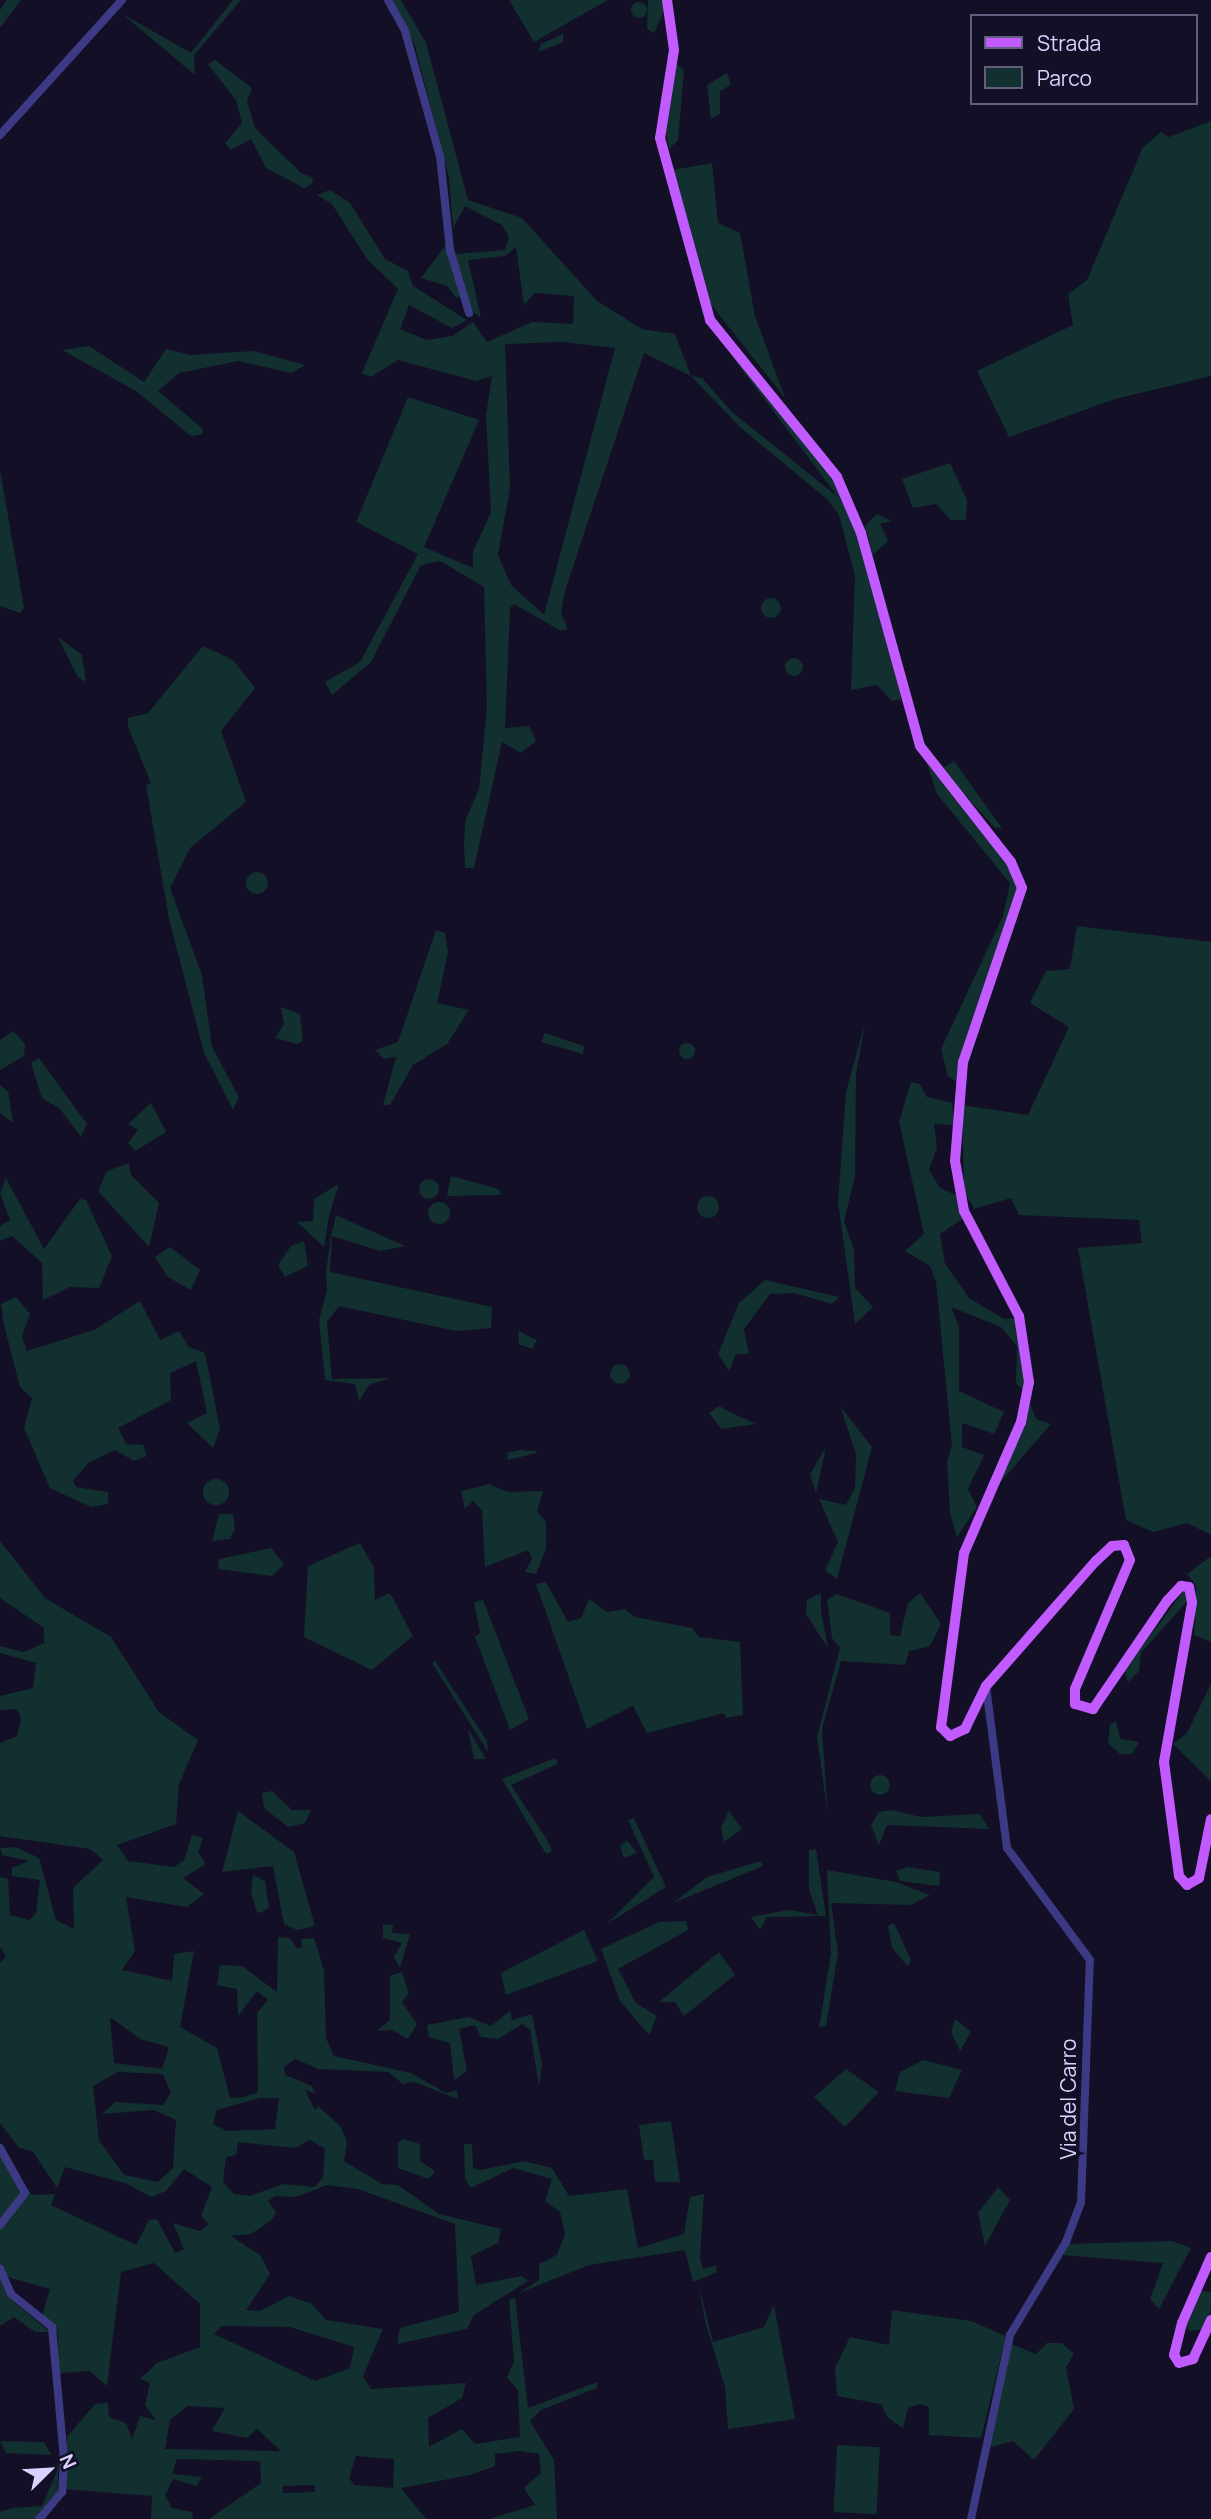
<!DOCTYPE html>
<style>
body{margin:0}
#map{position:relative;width:1211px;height:2519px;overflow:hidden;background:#130f26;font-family:Manrope,sans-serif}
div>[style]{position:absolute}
.green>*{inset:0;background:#12302f;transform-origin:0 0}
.round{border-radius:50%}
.minor>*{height:8px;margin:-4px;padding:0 4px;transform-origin:4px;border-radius:4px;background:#3d3a85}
.major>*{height:10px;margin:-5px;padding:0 5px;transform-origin:5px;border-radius:5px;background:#c25bff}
span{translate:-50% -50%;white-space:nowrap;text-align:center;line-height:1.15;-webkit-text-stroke:7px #130f26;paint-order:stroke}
.street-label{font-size:21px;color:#d9d4ff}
.legend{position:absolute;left:970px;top:14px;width:228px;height:91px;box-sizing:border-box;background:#130f26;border:2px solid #625e7d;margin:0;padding:9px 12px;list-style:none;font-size:21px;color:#d9d4ff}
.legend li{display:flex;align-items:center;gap:14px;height:35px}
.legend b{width:35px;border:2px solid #625e7d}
.north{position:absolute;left:14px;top:2435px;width:70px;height:70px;-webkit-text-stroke:5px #130f26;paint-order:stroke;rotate:66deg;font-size:19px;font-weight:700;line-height:28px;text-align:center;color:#d9d4ff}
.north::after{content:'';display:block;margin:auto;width:24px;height:32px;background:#d9d4ff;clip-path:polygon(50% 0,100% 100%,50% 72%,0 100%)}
</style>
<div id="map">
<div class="green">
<div style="clip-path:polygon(7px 0,21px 0,0 28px,0 10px)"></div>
<div style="clip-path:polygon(233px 0,241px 0,194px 55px,195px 75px,121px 13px,191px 53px)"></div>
<div style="clip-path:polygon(evenodd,392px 0,401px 0,426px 43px,468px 200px,522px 218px,597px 301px,642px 329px,675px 334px,691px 376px,702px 378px,732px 412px,838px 497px,727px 350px,829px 469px,850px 509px,902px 699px,892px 701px,877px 685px,851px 690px,855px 576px,839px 515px,828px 500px,740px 427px,691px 376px,644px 353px,565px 591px,561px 614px,568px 629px,561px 631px,514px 604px,510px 608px,505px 728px,529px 726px,536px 741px,521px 753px,502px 742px,474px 868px,465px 868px,464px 847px,465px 821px,479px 789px,487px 707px,484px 587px,440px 561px,421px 565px,371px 662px,332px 695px,325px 682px,360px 662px,418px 554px,356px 522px,408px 397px,479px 420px,424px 547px,473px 568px,473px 551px,491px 513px,486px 416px,492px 376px,476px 381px,398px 360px,371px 377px,362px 373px,398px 289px,367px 259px,332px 204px,317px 195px,330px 190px,350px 203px,385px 259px,408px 271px,413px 286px,467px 320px,452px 328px,409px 305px,400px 329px,426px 340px,452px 336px,473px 322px,487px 342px,532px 322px,573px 324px,574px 296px,535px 293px,524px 305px,516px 247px,505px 256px,468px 260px,481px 318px,471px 310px,455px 254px,505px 250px,509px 238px,502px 225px,465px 206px,453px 228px,449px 178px,415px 46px,392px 0,562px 342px,615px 348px,544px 615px,511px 585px,498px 555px,510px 488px,505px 344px,562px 342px)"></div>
<div style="clip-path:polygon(509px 0,608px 0,534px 42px)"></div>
<div style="clip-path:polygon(648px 0,662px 0,665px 9px,654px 33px,647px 29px)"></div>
<div class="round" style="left:631px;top:2px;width:16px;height:16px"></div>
<div style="clip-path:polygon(563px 34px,563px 42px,538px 52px,541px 44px)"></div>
<div style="clip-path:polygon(215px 60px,252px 88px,247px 101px,255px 128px,301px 173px,313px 178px,312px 184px,304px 188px,266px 168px,251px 139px,231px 150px,225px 143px,242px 123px,236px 100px,208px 64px)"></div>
<div style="clip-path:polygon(675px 62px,684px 71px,678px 140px,669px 149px,665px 127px)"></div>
<div style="clip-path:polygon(727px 73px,731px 85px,720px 91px,720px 114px,711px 119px,707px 85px)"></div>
<div style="clip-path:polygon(1211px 121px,1211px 376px,1115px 399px,1009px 437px,977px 371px,1073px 325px,1068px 294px,1087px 280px,1143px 147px,1161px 132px,1169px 137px)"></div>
<div style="clip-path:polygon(712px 163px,718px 223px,740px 233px,755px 316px,785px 398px,709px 302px,672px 170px)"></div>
<div style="clip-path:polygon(448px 242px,462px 296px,456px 298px,447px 286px,421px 278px)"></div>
<div style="clip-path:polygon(89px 346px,144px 382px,166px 349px,190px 355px,254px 351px,305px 365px,291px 373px,238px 361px,179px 373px,158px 391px,202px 428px,203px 434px,191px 436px,136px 391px,62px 350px)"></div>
<div style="clip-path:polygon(950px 463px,967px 500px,966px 520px,951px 520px,936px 504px,913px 508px,902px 479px)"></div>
<div style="clip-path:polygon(0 470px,24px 608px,20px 613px,0 606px)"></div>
<div style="clip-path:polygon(877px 514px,892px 521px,880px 524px,888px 541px,873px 555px,865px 526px)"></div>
<div class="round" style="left:761px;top:598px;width:20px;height:20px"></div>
<div style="clip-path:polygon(57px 636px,82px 655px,86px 682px,78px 677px)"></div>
<div style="clip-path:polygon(203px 646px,233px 660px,255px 688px,221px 731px,246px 802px,190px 848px,170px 888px,202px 975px,212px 1047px,239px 1097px,233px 1110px,204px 1053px,169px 919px,146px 785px,151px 783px,128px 727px,128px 718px,148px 713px)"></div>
<div class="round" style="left:785px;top:658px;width:18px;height:18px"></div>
<div style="clip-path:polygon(954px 761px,1002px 828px,995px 828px,941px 769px)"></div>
<div style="clip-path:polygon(927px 764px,1003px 855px,1021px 886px,964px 1042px,957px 1082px,948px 1076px,941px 1049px,1003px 916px,1010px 883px,937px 794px)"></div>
<div class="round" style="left:246px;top:872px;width:22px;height:22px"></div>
<div style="clip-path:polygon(1077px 926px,1211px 942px,1211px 1535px,1187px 1523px,1153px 1532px,1126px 1520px,1078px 1248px,1142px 1243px,1139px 1220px,1019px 1215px,1011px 1198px,974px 1209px,964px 1191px,962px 1105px,1028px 1115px,1069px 1027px,1030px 1003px,1046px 971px,1070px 969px)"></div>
<div style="clip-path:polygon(436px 930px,445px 933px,448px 952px,437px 1003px,469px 1010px,447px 1044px,413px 1065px,390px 1105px,383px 1105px,396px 1057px,384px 1059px,375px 1050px,398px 1042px)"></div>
<div style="clip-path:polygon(281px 1007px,300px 1014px,303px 1041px,297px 1044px,275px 1038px,284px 1024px)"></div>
<div style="clip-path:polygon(865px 1023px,856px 1074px,855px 1177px,844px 1221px,854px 1250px,855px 1288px,873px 1307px,855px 1324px,838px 1202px,846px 1092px)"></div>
<div style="clip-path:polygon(13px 1031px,25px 1044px,24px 1056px,0 1070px,0 1040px)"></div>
<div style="clip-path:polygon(545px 1033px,584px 1046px,583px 1054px,541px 1042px)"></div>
<div class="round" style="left:679px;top:1043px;width:16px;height:16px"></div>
<div style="clip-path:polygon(39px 1058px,87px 1124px,81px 1137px,60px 1109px,42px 1098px,31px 1063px)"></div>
<div style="clip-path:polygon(911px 1082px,920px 1084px,927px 1097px,952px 1103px,954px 1125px,934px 1124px,937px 1148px,929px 1170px,940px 1188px,956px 1195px,964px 1218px,940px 1234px,945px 1264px,969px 1298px,1004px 1319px,1017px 1318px,1026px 1374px,1023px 1390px,1016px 1383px,1017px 1346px,1001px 1327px,951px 1307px,959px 1327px,959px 1391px,1004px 1412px,994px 1434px,962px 1423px,962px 1447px,984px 1455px,968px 1489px,977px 1507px,957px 1537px,950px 1513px,947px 1461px,952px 1446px,936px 1281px,930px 1266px,905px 1251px,924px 1234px,899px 1122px)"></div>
<div style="clip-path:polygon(0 1085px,8px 1091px,13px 1123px,0 1113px)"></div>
<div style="clip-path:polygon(151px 1103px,166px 1132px,135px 1151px,128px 1143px,138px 1130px,128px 1124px)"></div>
<div style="clip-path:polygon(129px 1163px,131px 1175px,159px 1203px,149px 1247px,98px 1191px,107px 1171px)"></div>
<div style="clip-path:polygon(451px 1176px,499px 1189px,501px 1195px,447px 1196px)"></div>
<div style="clip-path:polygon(6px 1178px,44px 1249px,80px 1199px,86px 1200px,112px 1256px,99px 1288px,70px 1287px,43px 1300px,42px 1263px,12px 1236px,0 1241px,0 1226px,10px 1220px,0 1193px)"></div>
<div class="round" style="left:419px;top:1179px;width:20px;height:20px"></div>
<div style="clip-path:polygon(339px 1184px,329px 1216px,324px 1247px,297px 1222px,313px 1221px,314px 1199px)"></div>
<div class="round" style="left:697px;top:1196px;width:22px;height:22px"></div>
<div class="round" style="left:428px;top:1202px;width:22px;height:22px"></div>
<div style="clip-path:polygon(336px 1215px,405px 1246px,380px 1251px,332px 1236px,330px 1272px,492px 1307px,491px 1328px,456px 1331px,339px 1306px,327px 1322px,332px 1379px,391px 1378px,369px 1385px,359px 1401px,355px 1384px,325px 1380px,319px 1320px,327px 1290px,326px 1272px,331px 1236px)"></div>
<div style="clip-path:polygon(304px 1241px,308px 1266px,285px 1277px,278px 1265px,291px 1246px)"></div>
<div style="clip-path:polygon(170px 1247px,200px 1270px,191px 1290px,168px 1277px,155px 1257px)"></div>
<div style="clip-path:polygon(765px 1280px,839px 1297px,832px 1304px,794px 1293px,770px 1294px,744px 1329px,749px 1354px,736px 1354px,729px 1371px,718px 1354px,739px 1303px)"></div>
<div style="clip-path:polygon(16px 1297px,30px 1314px,22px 1336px,27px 1351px,94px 1330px,140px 1301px,160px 1340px,179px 1331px,189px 1347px,205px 1353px,220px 1429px,213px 1448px,187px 1423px,207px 1413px,196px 1361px,170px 1373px,171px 1400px,118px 1428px,126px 1444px,143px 1445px,147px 1456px,134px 1461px,115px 1450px,88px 1463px,73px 1481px,76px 1487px,108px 1492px,108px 1504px,91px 1507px,50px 1488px,24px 1428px,32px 1398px,20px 1387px,4px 1325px,1px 1304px)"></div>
<div style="clip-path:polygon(518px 1331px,537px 1340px,532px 1349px,519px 1344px)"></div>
<div class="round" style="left:610px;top:1364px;width:20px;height:20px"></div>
<div style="clip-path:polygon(1029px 1401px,1036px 1419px,1051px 1424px,991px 1493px)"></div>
<div style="clip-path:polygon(719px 1406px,734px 1414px,756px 1424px,721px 1429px,709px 1413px)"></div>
<div style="clip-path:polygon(840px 1406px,872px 1447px,837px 1579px,825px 1570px,838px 1542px,819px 1499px,846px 1505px,855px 1488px,856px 1454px)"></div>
<div style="clip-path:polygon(826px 1447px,816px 1493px,810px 1474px)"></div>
<div style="clip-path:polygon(520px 1450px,535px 1451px,537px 1453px,508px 1460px,507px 1453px)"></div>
<div class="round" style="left:203px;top:1479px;width:26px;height:26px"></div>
<div style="clip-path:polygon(489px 1484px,508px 1492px,543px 1491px,537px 1511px,546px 1522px,546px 1549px,536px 1574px,525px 1572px,532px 1559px,528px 1550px,485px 1567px,482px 1510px,473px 1501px,465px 1509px,461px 1491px)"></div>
<div style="clip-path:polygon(219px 1514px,233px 1514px,235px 1529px,230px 1539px,212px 1541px)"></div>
<div style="clip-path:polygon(evenodd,0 1541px,45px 1598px,111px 1637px,159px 1712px,198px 1740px,179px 1784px,176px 1824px,117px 1845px,128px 1861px,174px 1867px,184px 1860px,192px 1835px,203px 1838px,198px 1852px,206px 1864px,183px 1878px,204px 1894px,187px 1907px,126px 1897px,135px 1951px,122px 1970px,172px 1981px,174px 1954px,194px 1951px,180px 2027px,217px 2048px,230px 2098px,245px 2097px,258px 2092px,257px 2013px,268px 2000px,257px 1991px,238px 2016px,237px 1989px,217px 1985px,220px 1965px,242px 1966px,277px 1992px,278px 1937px,290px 1938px,296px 1948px,302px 1947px,301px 1939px,314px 1938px,324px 1971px,326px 2038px,334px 2056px,411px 2073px,446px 2093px,457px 2090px,458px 2099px,414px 2082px,403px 2084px,388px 2072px,319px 2069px,295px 2059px,284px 2067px,285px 2075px,312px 2086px,315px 2093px,305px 2090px,315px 2110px,318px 2106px,340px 2126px,347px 2142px,344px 2161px,382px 2184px,398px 2185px,439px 2214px,501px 2229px,498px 2243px,471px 2256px,476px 2285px,522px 2276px,528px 2281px,474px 2315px,467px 2329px,397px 2344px,400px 2328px,459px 2312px,455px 2224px,358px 2189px,327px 2185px,296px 2197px,275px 2196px,268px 2201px,276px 2212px,273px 2219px,251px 2234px,231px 2236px,260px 2255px,270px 2274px,246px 2310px,260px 2311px,289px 2296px,312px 2304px,326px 2320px,383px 2329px,363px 2376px,371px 2389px,466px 2383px,462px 2398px,428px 2418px,429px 2447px,462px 2429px,475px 2444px,520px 2437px,518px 2390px,507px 2378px,514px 2361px,509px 2300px,515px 2297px,528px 2408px,597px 2382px,597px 2388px,541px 2410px,530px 2421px,554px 2460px,557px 2519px,489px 2519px,535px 2505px,524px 2488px,541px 2473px,539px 2454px,519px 2451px,495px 2454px,495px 2466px,470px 2475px,401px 2488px,426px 2519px,209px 2519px,261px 2483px,260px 2461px,177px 2459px,172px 2474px,202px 2477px,196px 2486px,173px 2479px,165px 2495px,172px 2508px,192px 2512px,193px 2519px,151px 2519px,152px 2496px,65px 2489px,67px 2437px,95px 2404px,108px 2403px,109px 2417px,126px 2423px,132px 2439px,140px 2416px,156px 2420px,145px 2405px,150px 2383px,140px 2379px,157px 2363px,200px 2347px,200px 2304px,154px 2263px,121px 2272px,107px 2386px,90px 2371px,59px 2373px,58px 2334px,42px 2316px,50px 2289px,4px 2276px,0 2266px,0 2151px,32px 2195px,55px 2194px,51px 2205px,136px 2245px,149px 2220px,157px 2219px,175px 2253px,184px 2249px,173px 2223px,200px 2231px,209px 2224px,201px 2216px,212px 2187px,184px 2169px,166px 2191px,151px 2197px,125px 2183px,65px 2167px,57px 2188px,33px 2152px,18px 2147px,0 2123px,0 1963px,6px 1956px,0 1947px,0 1877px,8px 1879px,10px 1915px,29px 1920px,36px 1913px,40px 1880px,12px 1876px,12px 1868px,29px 1861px,2px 1855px,0 1848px,16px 1847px,39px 1858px,56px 1920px,74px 1929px,73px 1888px,103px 1860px,90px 1849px,0 1836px,0 1743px,17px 1736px,21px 1719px,17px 1709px,0 1710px,0 1696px,33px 1688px,36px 1663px,0 1653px,0 1646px,24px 1652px,44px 1643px,44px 1628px,0 1598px,0 1541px,110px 2017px,140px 2039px,169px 2047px,162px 2069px,114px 2063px,110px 2017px,0 1541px,118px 2072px,163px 2074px,171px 2093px,163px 2105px,115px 2102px,102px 2114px,154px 2110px,176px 2120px,173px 2168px,158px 2182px,124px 2175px,99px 2140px,93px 2086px,118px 2072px,0 1541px,260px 2098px,279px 2098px,275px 2129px,227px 2131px,213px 2124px,217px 2110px,260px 2098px,0 1541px,310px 2140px,325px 2149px,323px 2177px,315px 2187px,283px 2184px,250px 2196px,234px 2194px,223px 2182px,226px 2157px,236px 2155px,238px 2142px,295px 2148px,310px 2140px,0 1541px,290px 2327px,354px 2347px,350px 2368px,315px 2381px,214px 2334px,222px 2326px,290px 2327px,0 1541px,187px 2406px,225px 2408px,212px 2431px,247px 2438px,257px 2429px,281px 2451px,165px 2449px,170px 2420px,187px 2406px,0 1541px,356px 2456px,394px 2459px,393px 2488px,354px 2485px,349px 2478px,356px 2456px,0 1541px,283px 2486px,315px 2485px,315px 2492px,283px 2493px,283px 2486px)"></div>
<div style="clip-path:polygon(360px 1543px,374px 1568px,375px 1600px,390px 1593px,413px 1636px,372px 1670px,304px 1637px,308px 1566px)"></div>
<div style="clip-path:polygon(271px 1548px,284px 1564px,272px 1576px,218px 1569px,219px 1559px)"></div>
<div style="clip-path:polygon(1211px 1556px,1211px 1642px,1194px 1635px,1196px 1586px,1187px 1574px)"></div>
<div style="clip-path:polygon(546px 1582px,568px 1622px,581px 1618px,589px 1599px,607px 1612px,625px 1609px,635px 1617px,692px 1628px,699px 1637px,740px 1642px,743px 1715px,726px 1718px,724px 1713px,647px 1733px,633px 1706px,587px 1729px,536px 1584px)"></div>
<div style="clip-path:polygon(1185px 1589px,1190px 1598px,1141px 1653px,1139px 1671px,1128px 1682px,1124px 1671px)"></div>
<div style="clip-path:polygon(821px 1593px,821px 1611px,828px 1648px,806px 1614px,807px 1600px)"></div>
<div style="clip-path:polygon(920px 1593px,941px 1624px,930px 1646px,909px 1651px,905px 1665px,841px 1661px,822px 1729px,828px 1815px,817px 1737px,840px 1648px,832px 1638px,827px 1600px,837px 1594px,890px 1613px,890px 1635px,900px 1636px,908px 1603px)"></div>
<div style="clip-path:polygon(483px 1600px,529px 1719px,510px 1730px,475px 1637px,480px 1633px,474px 1602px)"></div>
<div style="clip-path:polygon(435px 1661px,487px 1741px,488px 1752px,432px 1663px)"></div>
<div style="clip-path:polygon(1211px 1684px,1211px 1781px,1173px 1744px,1187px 1733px)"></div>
<div style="clip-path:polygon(1116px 1721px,1120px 1739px,1139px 1742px,1132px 1754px,1120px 1754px,1108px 1743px,1110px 1725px)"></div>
<div style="clip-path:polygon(468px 1729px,486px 1759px,474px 1759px)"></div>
<div style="clip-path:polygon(555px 1758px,558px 1764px,511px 1785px,546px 1838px,552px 1851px,546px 1854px,502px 1779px)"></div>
<div class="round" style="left:870px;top:1775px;width:20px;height:20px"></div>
<div style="clip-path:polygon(272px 1791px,292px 1810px,311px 1810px,305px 1823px,288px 1827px,264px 1808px,262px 1793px)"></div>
<div style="clip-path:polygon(891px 1810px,921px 1817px,980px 1814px,989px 1829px,887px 1825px,879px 1845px,871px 1825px,879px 1812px)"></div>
<div style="clip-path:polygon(238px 1811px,294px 1852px,315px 1926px,297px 1930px,284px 1924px,273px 1866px,222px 1872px)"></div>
<div style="clip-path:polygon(729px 1811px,742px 1829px,724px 1842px,721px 1827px)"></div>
<div style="clip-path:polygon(634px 1818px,666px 1887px,607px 1924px,654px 1877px,628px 1820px)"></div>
<div style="clip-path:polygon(627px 1840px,637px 1853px,624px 1858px,620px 1846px)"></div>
<div style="clip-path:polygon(816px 1849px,826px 1916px,767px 1917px,760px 1930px,751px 1917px,789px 1910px,818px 1915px,809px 1890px,809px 1850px)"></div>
<div style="clip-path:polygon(761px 1861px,763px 1866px,673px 1903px,707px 1877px)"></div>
<div style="clip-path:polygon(908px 1867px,940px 1872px,939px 1886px,900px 1881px,896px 1871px)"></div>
<div style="clip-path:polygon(827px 1870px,896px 1882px,930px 1895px,911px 1905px,831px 1903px,838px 1953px,826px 2026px,819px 2028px,831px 1953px)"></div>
<div style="clip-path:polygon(253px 1875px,265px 1881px,269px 1908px,262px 1912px,257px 1913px,251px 1892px)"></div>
<div style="clip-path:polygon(686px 1921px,688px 1930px,618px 1969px,636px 2003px,657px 2016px,649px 2035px,620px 2001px,601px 1949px,659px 1922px)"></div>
<div style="clip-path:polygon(894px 1923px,911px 1960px,908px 1967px,892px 1947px,888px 1926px)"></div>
<div style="clip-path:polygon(383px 1924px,393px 1925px,392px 1933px,410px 1934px,400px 1968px,394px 1957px,402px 1943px,383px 1938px)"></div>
<div style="clip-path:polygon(584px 1930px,598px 1961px,506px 1995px,501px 1973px)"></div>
<div style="clip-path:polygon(719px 1952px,735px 1975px,684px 2016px,675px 2002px,659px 2002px)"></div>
<div style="clip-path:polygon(402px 1972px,409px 1993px,402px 2002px,417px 2024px,408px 2039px,392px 2030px,377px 2031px,390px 2020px,390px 1976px)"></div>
<div style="clip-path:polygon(510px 2011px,512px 2020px,532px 2014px,542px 2064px,539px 2086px,530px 2030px,522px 2024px,498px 2039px,481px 2037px,475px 2025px,459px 2029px,467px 2071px,454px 2080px,450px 2043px,429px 2037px,427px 2025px,468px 2017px,491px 2026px)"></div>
<div style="clip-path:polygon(955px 2019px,971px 2032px,960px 2051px,951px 2032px)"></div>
<div style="clip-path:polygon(923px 2060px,962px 2070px,949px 2098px,895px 2091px,900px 2072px)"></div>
<div style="clip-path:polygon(846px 2069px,879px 2092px,845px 2127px,814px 2097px)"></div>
<div style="clip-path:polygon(671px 2121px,680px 2182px,655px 2182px,653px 2160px,644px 2160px,639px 2125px)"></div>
<div style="clip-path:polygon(404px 2139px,420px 2144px,420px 2161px,435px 2171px,429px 2179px,398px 2168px,398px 2142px)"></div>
<div style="clip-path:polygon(464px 2144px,472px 2144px,473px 2168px,481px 2170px,524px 2161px,552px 2168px,569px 2196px,627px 2189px,638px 2248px,684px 2234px,690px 2197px,704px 2194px,700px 2258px,703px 2269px,716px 2265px,717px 2272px,693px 2282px,685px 2250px,589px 2265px,519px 2293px,539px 2280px,539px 2264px,557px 2255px,565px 2235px,560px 2212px,545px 2201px,552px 2179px,513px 2168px,471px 2188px,465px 2179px)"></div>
<div style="clip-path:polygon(998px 2187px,1010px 2200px,985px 2246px,978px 2213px)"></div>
<div style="clip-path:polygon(1172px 2241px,1191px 2248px,1159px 2309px,1150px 2299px,1163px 2263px,1062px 2255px,1068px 2244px)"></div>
<div style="clip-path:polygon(0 2276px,8px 2297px,50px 2332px,35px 2332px,14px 2317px,0 2326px)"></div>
<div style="clip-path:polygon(699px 2286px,713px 2342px,764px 2327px,774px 2305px,795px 2419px,728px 2429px,725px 2387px,705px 2321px)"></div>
<div style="clip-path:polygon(1199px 2290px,1211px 2292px,1211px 2310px,1203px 2329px,1190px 2331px,1185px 2328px)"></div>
<div style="clip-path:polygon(892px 2310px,971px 2321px,1006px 2336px,981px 2438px,929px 2435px,929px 2407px,920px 2404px,908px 2408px,903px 2428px,888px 2418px,881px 2404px,837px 2396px,835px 2368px,850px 2337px,889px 2345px)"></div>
<div style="clip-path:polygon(1009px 2343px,1036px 2354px,1047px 2343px,1062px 2343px,1074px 2354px,1066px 2367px,1074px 2409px,1034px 2460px,1013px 2441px,987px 2448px)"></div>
<div style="clip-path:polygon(60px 2435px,57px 2496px,38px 2519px,0 2519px,0 2512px,12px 2508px,42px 2506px,57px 2471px)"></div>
<div style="clip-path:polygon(0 2441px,44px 2442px,51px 2455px,6px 2453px)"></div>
<div style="left:837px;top:2445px;width:43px;height:67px;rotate:3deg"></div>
</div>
<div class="minor">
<div style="left:388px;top:0;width:35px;rotate:61deg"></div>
<div style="left:405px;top:31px;width:130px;rotate:74.4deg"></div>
<div style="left:440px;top:156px;width:95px;rotate:83.9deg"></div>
<div style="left:450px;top:250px;width:66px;rotate:73.2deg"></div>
<div style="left:0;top:135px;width:182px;rotate:-47.9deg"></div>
<div style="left:0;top:2148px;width:51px;rotate:60.9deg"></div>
<div style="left:25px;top:2193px;width:41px;rotate:128deg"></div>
<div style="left:0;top:2269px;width:27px;rotate:66deg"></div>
<div style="left:11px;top:2294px;width:53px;rotate:38.8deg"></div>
<div style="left:52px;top:2327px;width:132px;rotate:84.8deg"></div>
<div style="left:64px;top:2458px;width:34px;rotate:93deg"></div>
<div style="left:62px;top:2492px;width:35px;rotate:130deg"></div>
<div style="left:971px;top:2519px;width:188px;rotate:-78deg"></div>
<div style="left:1010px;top:2335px;width:109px;rotate:-58.9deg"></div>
<div style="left:1066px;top:2242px;width:43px;rotate:-69.4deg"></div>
<div style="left:1081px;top:2202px;width:242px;rotate:-87.9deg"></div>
<div style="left:1090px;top:1960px;width:139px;rotate:-126.5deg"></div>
<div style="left:1007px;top:1848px;width:163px;rotate:-97.4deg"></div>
</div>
<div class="major">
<div style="left:667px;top:0;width:50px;rotate:82deg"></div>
<div style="left:674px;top:50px;width:89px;rotate:99deg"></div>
<div style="left:660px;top:138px;width:189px;rotate:74.6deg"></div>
<div style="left:710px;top:320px;width:202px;rotate:51deg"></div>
<div style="left:837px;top:477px;width:61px;rotate:66.8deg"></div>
<div style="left:861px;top:533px;width:221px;rotate:74.5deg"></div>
<div style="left:920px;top:746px;width:147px;rotate:51.9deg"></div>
<div style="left:1011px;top:862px;width:28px;rotate:67deg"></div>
<div style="left:1022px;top:888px;width:184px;rotate:108.7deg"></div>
<div style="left:963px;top:1062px;width:99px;rotate:94.6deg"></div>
<div style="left:955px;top:1161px;width:51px;rotate:79.8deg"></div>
<div style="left:964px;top:1211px;width:119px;rotate:62.4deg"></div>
<div style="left:1019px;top:1316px;width:67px;rotate:81.4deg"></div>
<div style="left:1029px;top:1382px;width:41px;rotate:101.3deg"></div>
<div style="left:1021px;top:1422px;width:143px;rotate:113.5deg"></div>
<div style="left:964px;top:1553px;width:176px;rotate:97.5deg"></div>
<div style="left:941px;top:1727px;width:13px;rotate:45deg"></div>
<div style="left:950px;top:1736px;width:17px;rotate:-25deg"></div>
<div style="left:965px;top:1729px;width:48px;rotate:-64deg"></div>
<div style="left:986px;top:1686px;width:167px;rotate:-48.7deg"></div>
<div style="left:1096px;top:1561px;width:22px;rotate:-43deg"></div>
<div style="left:1112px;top:1546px;width:12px;rotate:-5deg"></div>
<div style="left:1124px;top:1545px;width:16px;rotate:68deg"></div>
<div style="left:1130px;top:1560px;width:140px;rotate:113.1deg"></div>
<div style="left:1075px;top:1689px;width:15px;rotate:90deg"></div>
<div style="left:1075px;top:1704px;width:19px;rotate:16deg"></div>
<div style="left:1093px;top:1709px;width:131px;rotate:-55.6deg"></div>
<div style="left:1167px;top:1601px;width:21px;rotate:-47deg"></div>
<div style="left:1181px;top:1586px;width:8px;rotate:7deg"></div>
<div style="left:1189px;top:1587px;width:16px;rotate:79deg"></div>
<div style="left:1192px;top:1603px;width:161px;rotate:100deg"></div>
<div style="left:1164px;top:1762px;width:115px;rotate:82.5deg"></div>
<div style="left:1179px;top:1876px;width:12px;rotate:48deg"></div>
<div style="left:1187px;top:1885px;width:14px;rotate:-30deg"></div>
<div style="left:1199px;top:1878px;width:60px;rotate:-78.5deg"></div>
<div style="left:1211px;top:2257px;width:72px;rotate:113.7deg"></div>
<div style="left:1182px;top:2323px;width:33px;rotate:104deg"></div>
<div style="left:1174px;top:2355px;width:9px;rotate:58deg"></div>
<div style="left:1179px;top:2363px;width:15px;rotate:-16deg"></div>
<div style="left:1193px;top:2359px;width:43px;rotate:-65.2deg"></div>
</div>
<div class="street-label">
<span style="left:1068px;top:2099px;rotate:-90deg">Via del Carro</span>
</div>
<ul class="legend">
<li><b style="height:9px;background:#c25bff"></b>Strada</li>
<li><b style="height:19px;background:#12302f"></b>Parco</li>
</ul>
<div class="north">N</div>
</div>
